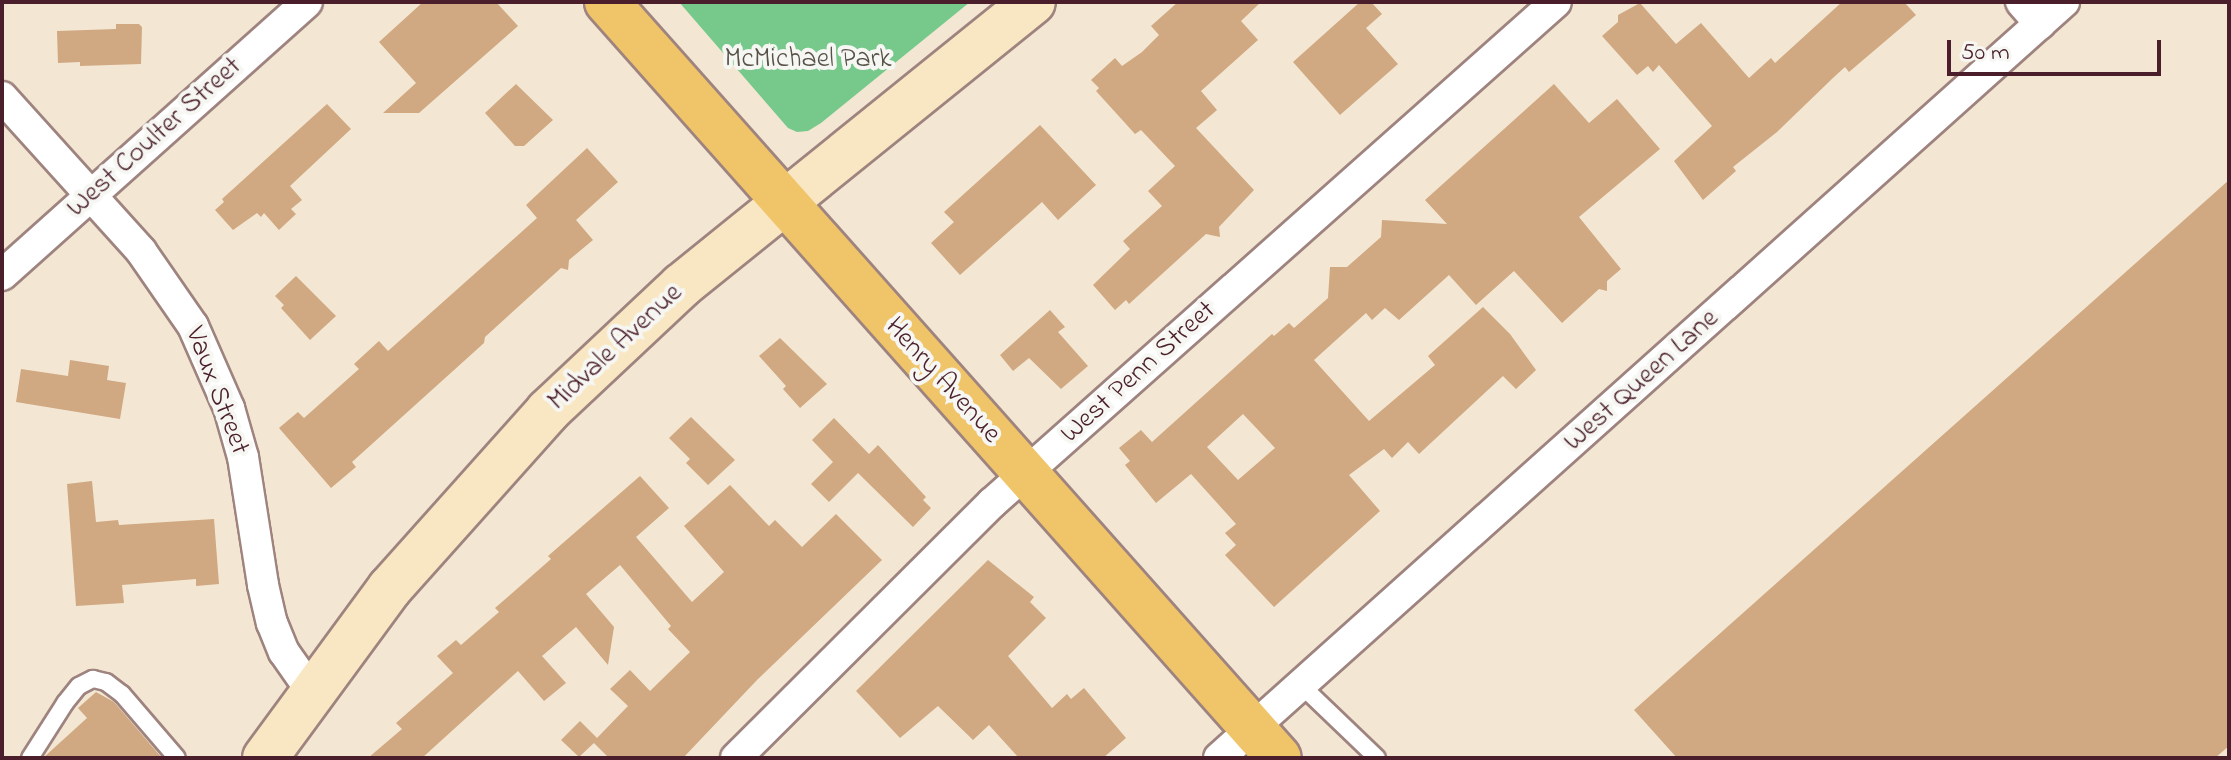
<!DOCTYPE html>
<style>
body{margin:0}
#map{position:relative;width:2231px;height:760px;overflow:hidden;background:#f3e7d3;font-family:"Indie Flower",sans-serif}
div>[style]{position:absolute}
.green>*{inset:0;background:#76c88b}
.building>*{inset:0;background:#d0a881}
.roads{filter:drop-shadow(2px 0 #9e837f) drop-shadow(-2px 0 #9e837f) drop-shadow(0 2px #9e837f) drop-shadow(0 -2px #9e837f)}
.lane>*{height:16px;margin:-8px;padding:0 8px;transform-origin:8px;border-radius:8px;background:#fff}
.street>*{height:30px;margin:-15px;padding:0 15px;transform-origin:15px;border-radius:15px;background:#fff}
.secondary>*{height:44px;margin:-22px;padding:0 22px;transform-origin:22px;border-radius:22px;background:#f9e7c3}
.primary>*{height:44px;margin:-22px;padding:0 22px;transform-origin:22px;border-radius:22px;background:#f0c469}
span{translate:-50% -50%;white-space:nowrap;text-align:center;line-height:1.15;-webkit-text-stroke:8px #f6f6f2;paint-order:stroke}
.park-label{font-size:28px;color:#575248}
.street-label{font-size:28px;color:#4a1f2b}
.frame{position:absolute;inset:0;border:4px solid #4a1f2b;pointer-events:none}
.scale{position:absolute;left:1947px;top:40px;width:214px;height:36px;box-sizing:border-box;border:4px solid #4a1f2b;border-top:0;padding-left:10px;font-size:24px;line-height:28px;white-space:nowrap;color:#4a1f2b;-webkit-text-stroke:6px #f6f6f2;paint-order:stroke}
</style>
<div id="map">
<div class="green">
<div style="clip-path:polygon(679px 2px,970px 2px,821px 123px,808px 131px,797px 132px,788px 128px)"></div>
</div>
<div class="building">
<div style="clip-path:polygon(423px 2px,496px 2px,518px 26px,419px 113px,383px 113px,416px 83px,379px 42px)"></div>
<div style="clip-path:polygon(1178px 2px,1261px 2px,1241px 21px,1258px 40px,1201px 91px,1217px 110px,1196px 128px,1254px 190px,1219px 227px,1220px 237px,1206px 234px,1129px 304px,1126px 300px,1115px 310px,1093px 285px,1130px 249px,1123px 241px,1162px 206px,1148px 191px,1175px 166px,1141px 130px,1135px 134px,1096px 91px,1099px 88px,1091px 80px,1115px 58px,1122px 66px,1142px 52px,1159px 35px,1151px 26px)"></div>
<div style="clip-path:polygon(1360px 2px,1371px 2px,1382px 14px,1366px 28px,1398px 64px,1340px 115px,1293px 62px)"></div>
<div style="clip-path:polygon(1842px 2px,1904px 2px,1916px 15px,1849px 72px,1845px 67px,1834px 77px,1777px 132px,1733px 167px,1736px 171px,1703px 200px,1674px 161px,1712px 126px,1659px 65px,1653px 72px,1648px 66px,1637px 75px,1602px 36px,1618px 22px,1618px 15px,1640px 3px,1676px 44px,1701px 23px,1749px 78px,1771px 58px,1775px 63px)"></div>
<div style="clip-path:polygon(116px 24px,139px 24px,142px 27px,141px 64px,80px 66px,80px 62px,58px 63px,57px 31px,116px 29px)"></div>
<div style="clip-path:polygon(516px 84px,553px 120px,524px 146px,515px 146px,485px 113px)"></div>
<div style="clip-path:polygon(evenodd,1554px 84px,1589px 123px,1617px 99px,1660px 149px,1579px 217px,1621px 269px,1607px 281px,1607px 291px,1599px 289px,1562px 323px,1514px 271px,1476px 305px,1449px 275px,1399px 320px,1385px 308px,1372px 320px,1366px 313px,1314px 360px,1369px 421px,1435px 365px,1428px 356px,1483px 307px,1510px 334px,1536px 370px,1516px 389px,1503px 376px,1419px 454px,1408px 442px,1392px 458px,1384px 449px,1349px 475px,1380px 511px,1274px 607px,1225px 555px,1236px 545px,1225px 533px,1236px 524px,1191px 474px,1156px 503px,1125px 465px,1130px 461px,1119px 448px,1141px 430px,1152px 442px,1272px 334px,1274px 336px,1289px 323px,1294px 328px,1328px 298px,1330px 267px,1347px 267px,1381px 237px,1382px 220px,1447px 224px,1425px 200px,1554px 84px,1243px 414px,1275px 448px,1238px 480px,1207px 447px,1243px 414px)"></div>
<div style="clip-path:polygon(327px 104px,351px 129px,290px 186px,302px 200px,291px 209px,296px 214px,279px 230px,264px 213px,261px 217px,257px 213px,233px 230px,215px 210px,224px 202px,222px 199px)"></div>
<div style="clip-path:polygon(1040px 125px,1096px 185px,1058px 220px,1042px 202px,960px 275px,931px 243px,954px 222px,944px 212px)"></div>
<div style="clip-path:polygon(587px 148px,618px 182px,576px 220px,593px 240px,569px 260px,568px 270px,561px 268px,485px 337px,484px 343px,352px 462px,356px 467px,331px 488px,279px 428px,298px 412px,304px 418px,359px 369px,354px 364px,379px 341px,388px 351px,517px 236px,537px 218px,526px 205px)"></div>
<div style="clip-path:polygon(2229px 180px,2229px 746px,2215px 758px,1677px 758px,1634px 710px)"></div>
<div style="clip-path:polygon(296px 276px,336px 316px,310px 340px,281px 308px,284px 305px,275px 296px)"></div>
<div style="clip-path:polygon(1050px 310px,1065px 327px,1058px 332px,1088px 366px,1061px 389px,1029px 358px,1013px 371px,1000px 355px)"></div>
<div style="clip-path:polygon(780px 338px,827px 384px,800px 408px,783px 389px,786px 386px,759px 356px)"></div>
<div style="clip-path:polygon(70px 360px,109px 366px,107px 380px,126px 383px,120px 419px,16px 402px,21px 369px,68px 376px)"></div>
<div style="clip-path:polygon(691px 417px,735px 460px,708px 485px,686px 463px,690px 459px,669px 438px)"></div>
<div style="clip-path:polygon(834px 418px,869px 454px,878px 445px,926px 497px,923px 500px,931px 508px,913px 527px,858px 473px,829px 502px,811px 484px,833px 462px,812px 440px)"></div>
<div style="clip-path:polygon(640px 476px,669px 508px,636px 537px,692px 602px,724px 572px,684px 526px,730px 485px,769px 526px,775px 520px,802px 547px,836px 514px,882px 560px,758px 679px,683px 758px,609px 758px,594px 743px,579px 757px,561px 740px,580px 721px,597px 738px,628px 706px,610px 689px,630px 670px,650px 691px,690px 652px,668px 629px,671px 626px,620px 565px,586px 594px,614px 627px,608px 665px,576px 627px,542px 656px,566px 683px,544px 701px,518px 671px,422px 758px,368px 758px,402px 729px,396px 723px,453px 673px,437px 656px,456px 640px,461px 645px,499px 612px,495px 608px,551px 559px,548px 556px)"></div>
<div style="clip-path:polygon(92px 481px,96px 522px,118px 520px,119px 525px,214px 519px,219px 584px,196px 586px,196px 579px,122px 585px,124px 603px,76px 606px,67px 484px)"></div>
<div style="clip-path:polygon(988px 560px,1034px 597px,1030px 602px,1046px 618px,1008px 656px,1052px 708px,1067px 694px,1071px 699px,1084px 688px,1126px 738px,1103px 758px,1019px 758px,989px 725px,973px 740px,938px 706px,900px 738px,856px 691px)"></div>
<div style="clip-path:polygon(96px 692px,114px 702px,162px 758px,43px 758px,87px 718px,78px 708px)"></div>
</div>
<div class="roads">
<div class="lane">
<div style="left:1301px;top:685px;width:105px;rotate:43.8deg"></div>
<div style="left:30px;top:758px;width:65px;rotate:-57.5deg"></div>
<div style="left:65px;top:703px;width:22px;rotate:-51deg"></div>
<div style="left:79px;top:686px;width:16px;rotate:-27deg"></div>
<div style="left:93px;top:679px;width:13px;rotate:13deg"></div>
<div style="left:106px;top:682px;width:20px;rotate:37deg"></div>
<div style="left:122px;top:694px;width:84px;rotate:49.3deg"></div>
</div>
<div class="street">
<div style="left:2021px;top:2px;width:29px;rotate:49deg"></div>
<div style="left:2px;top:97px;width:207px;rotate:47.9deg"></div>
<div style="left:141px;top:251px;width:91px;rotate:55.3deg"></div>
<div style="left:193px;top:326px;width:90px;rotate:66.3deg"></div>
<div style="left:229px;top:408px;width:51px;rotate:74.1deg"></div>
<div style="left:243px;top:457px;width:130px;rotate:81.1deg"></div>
<div style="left:263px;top:585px;width:39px;rotate:77deg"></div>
<div style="left:272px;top:623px;width:31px;rotate:68deg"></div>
<div style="left:284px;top:652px;width:49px;rotate:55deg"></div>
<div style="left:2px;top:275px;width:409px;rotate:-41.8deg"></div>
<div style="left:736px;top:758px;width:361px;rotate:-44.9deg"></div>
<div style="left:992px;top:503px;width:754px;rotate:-41.61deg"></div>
<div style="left:1219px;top:758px;width:1134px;rotate:-41.82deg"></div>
</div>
<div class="secondary">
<div style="left:265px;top:758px;width:211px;rotate:-53.7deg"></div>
<div style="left:390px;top:588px;width:237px;rotate:-48.2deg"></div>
<div style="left:548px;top:411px;width:183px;rotate:-43.2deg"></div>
<div style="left:681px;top:286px;width:452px;rotate:-38.9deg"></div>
</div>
<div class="primary">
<div style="left:607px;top:2px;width:1011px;rotate:48.37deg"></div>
</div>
</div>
<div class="park-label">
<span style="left:808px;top:60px">McMichael Park</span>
</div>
<div class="street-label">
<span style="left:155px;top:138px;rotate:-42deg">West Coulter Street</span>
<span style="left:616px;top:348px;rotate:-43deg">Midvale Avenue</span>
<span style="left:1139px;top:373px;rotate:-42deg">West Penn Street</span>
<span style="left:942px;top:381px;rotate:48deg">Henry Avenue</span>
<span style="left:1642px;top:381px;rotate:-42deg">West Queen Lane</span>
<span style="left:216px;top:391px;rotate:69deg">Vaux Street</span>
</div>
<div class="frame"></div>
<div class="scale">50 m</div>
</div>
